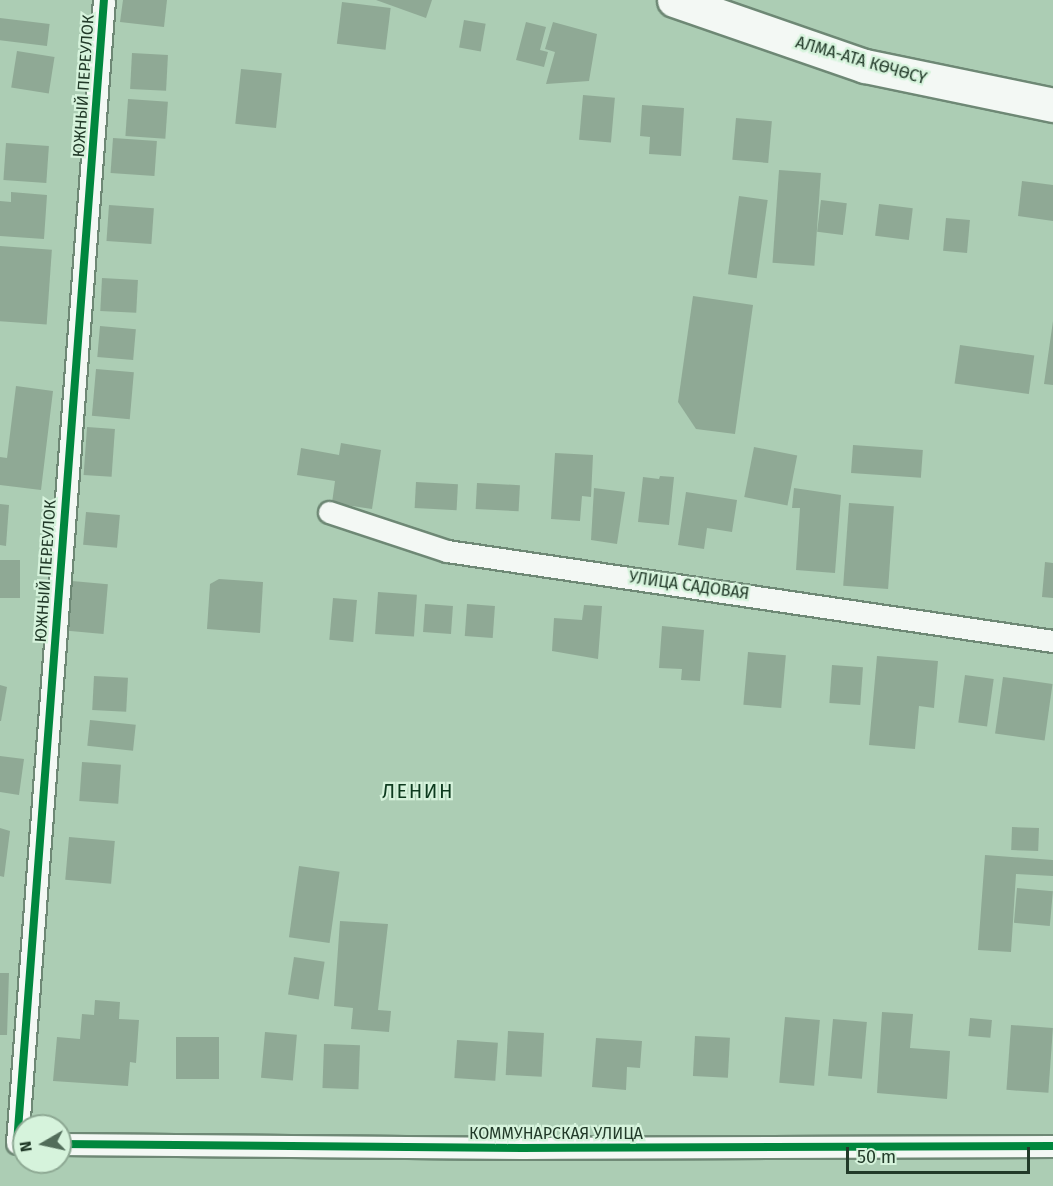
<!DOCTYPE html>
<meta charset="utf-8">
<style>
body{margin:0}
#map{position:relative;width:1053px;height:1186px;overflow:hidden;background:#accdb4;font-family:"Fira Sans",sans-serif}
div>[style]{position:absolute}
.building>*{inset:0;background:#8fa995;transform-origin:0 0}
.roads{filter:drop-shadow(2px 0 #6e8875) drop-shadow(-2px 0 #6e8875) drop-shadow(0 2px #6e8875) drop-shadow(0 -2px #6e8875)}
.street>*{height:21px;margin:-10.5px;padding:0 10.5px;transform-origin:10.5px;border-radius:10.5px;background:#f3f8f4}
.highway>*{height:33px;margin:-16.5px;padding:0 16.5px;transform-origin:16.5px;border-radius:16.5px;background:#f3f8f4}
.cycleway>*{height:8px;margin:-4px;padding:0 4px;transform-origin:4px;border-radius:4px;background:#00873e}
span{translate:-50% -50%;white-space:nowrap;text-align:center;line-height:1.15;-webkit-text-stroke:4.5px #d6f3dc;paint-order:stroke}
.street-label{font-size:16px;color:#223a29}
.quarter-label{font-size:20px;color:#0d3a1e;letter-spacing:1.5px}
.north{position:absolute;left:12px;top:1114px;width:60px;height:60px;box-sizing:border-box;background:#d6f3dc;border:2px solid #8ea994;border-radius:50%;rotate:261deg;font-size:16px;font-weight:700;line-height:24px;text-align:center;color:#223a29}
.north::after{content:'';display:block;margin:auto;width:21px;height:27px;background:#526d5a;clip-path:polygon(50% 0,100% 100%,50% 72%,0 100%)}
.scale{position:absolute;left:846px;top:1147px;width:184px;height:27px;box-sizing:border-box;border:3px solid #223a29;border-top:0;padding-left:8px;font-size:18px;line-height:21px;white-space:nowrap;color:#223a29;-webkit-text-stroke:4px #d6f3dc;paint-order:stroke}
</style>
<div id="map">
<div class="building">
<div style="clip-path:polygon(123px 0,167px 0,164px 27px,120px 22px)"></div>
<div style="clip-path:polygon(376px 0,432px 0,426px 18px)"></div>
<div style="left:342px;top:2px;width:49px;height:42px;rotate:7deg"></div>
<div style="left:0;top:18px;width:50px;height:22px;rotate:7deg"></div>
<div style="left:464px;top:20px;width:22px;height:28px;rotate:10deg"></div>
<div style="clip-path:polygon(526px 22px,546px 27px,540px 50px,548px 52px,544px 67px,516px 60px)"></div>
<div style="clip-path:polygon(553px 22px,597px 34px,589px 81px,546px 84px,555px 52px,545px 49px)"></div>
<div style="left:17px;top:51px;width:38px;height:37px;rotate:9deg"></div>
<div style="left:132px;top:53px;width:36px;height:36px;rotate:3deg"></div>
<div style="left:241px;top:69px;width:41px;height:55px;rotate:6deg"></div>
<div style="left:583px;top:95px;width:32px;height:45px;rotate:5deg"></div>
<div style="left:128px;top:99px;width:40px;height:37px;rotate:4deg"></div>
<div style="clip-path:polygon(642px 105px,684px 108px,681px 156px,649px 154px,650px 137px,640px 136px)"></div>
<div style="left:736px;top:118px;width:36px;height:42px;rotate:5deg"></div>
<div style="left:113px;top:138px;width:44px;height:35px;rotate:4deg"></div>
<div style="left:6px;top:143px;width:43px;height:37px;rotate:4deg"></div>
<div style="left:779px;top:170px;width:42px;height:93px;rotate:4deg"></div>
<div style="clip-path:polygon(1022px 181px,1053px 185px,1053px 221px,1018px 216px)"></div>
<div style="clip-path:polygon(11px 192px,47px 195px,44px 239px,0 236px,0 201px,11px 202px)"></div>
<div style="left:739px;top:196px;width:29px;height:79px;rotate:8deg"></div>
<div style="left:821px;top:200px;width:26px;height:32px;rotate:7deg"></div>
<div style="left:879px;top:204px;width:34px;height:32px;rotate:7deg"></div>
<div style="left:109px;top:205px;width:45px;height:36px;rotate:4deg"></div>
<div style="left:946px;top:218px;width:24px;height:33px;rotate:5deg"></div>
<div style="left:0;top:246px;width:52px;height:75px;rotate:4deg"></div>
<div style="left:102px;top:278px;width:36px;height:33px;rotate:3deg"></div>
<div style="clip-path:polygon(693px 296px,753px 305px,735px 434px,696px 429px,678px 402px)"></div>
<div style="clip-path:polygon(1053px 321px,1053px 385px,1044px 384px)"></div>
<div style="left:100px;top:326px;width:36px;height:31px;rotate:5deg"></div>
<div style="left:960px;top:345px;width:75px;height:39px;rotate:8deg"></div>
<div style="left:96px;top:369px;width:38px;height:47px;rotate:5deg"></div>
<div style="clip-path:polygon(16px 386px,53px 391px,41px 490px,0 485px,0 457px,7px 458px)"></div>
<div style="left:87px;top:427px;width:28px;height:48px;rotate:4deg"></div>
<div style="clip-path:polygon(341px 443px,381px 450px,372px 509px,332px 503px,335px 481px,297px 475px,301px 448px,339px 455px)"></div>
<div style="left:853px;top:445px;width:70px;height:28px;rotate:4deg"></div>
<div style="left:754px;top:447px;width:44px;height:51px;rotate:11deg"></div>
<div style="clip-path:polygon(555px 453px,593px 455px,591px 497px,582px 496px,580px 521px,551px 519px)"></div>
<div style="clip-path:polygon(660px 476px,674px 477px,669px 525px,638px 522px,643px 477px,659px 479px)"></div>
<div style="left:416px;top:482px;width:42px;height:26px;rotate:3deg"></div>
<div style="left:477px;top:483px;width:43px;height:26px;rotate:3deg"></div>
<div style="clip-path:polygon(594px 488px,625px 492px,617px 544px,591px 540px)"></div>
<div style="clip-path:polygon(794px 488px,841px 495px,835px 573px,796px 570px,800px 508px,792px 508px)"></div>
<div style="clip-path:polygon(686px 492px,737px 500px,732px 532px,707px 528px,704px 549px,678px 545px)"></div>
<div style="left:849px;top:503px;width:45px;height:83px;rotate:4deg"></div>
<div style="clip-path:polygon(0 504px,9px 505px,6px 546px,0 545px)"></div>
<div style="left:86px;top:512px;width:34px;height:33px;rotate:5deg"></div>
<div style="left:0;top:560px;width:20px;height:38px"></div>
<div style="clip-path:polygon(1045px 562px,1053px 563px,1053px 598px,1042px 597px)"></div>
<div style="clip-path:polygon(219px 579px,263px 582px,260px 633px,207px 629px,210px 584px)"></div>
<div style="left:72px;top:581px;width:36px;height:50px;rotate:5deg"></div>
<div style="left:378px;top:592px;width:39px;height:42px;rotate:4deg"></div>
<div style="left:333px;top:598px;width:24px;height:42px;rotate:5deg"></div>
<div style="left:425px;top:604px;width:28px;height:28px;rotate:4deg"></div>
<div style="left:467px;top:604px;width:28px;height:32px;rotate:4deg"></div>
<div style="clip-path:polygon(584px 605px,602px 606px,598px 659px,552px 651px,554px 618px,582px 620px)"></div>
<div style="clip-path:polygon(662px 626px,704px 630px,700px 681px,681px 680px,682px 669px,659px 668px)"></div>
<div style="left:748px;top:652px;width:38px;height:53px;rotate:5deg"></div>
<div style="clip-path:polygon(877px 656px,938px 661px,934px 708px,919px 706px,915px 749px,869px 745px)"></div>
<div style="left:832px;top:665px;width:31px;height:38px;rotate:4deg"></div>
<div style="left:965px;top:675px;width:29px;height:48px;rotate:8deg"></div>
<div style="left:94px;top:676px;width:34px;height:34px;rotate:3deg"></div>
<div style="left:1003px;top:677px;width:50px;height:57px;rotate:8deg"></div>
<div style="clip-path:polygon(0 685px,7px 687px,1px 721px,0 721px)"></div>
<div style="left:90px;top:720px;width:46px;height:26px;rotate:6deg"></div>
<div style="clip-path:polygon(0 756px,24px 759px,19px 795px,0 792px)"></div>
<div style="left:82px;top:762px;width:39px;height:39px;rotate:4deg"></div>
<div style="left:1012px;top:827px;width:27px;height:23px;rotate:2deg"></div>
<div style="clip-path:polygon(0 828px,10px 831px,4px 877px,0 876px)"></div>
<div style="left:69px;top:837px;width:46px;height:43px;rotate:5deg"></div>
<div style="clip-path:polygon(985px 855px,1053px 860px,1053px 876px,1016px 874px,1011px 952px,978px 950px)"></div>
<div style="left:299px;top:866px;width:41px;height:72px;rotate:8deg"></div>
<div style="left:1017px;top:888px;width:36px;height:35px;rotate:5deg"></div>
<div style="clip-path:polygon(340px 921px,388px 924px,378px 1010px,391px 1011px,389px 1032px,351px 1029px,353px 1008px,334px 1006px)"></div>
<div style="left:294px;top:957px;width:31px;height:38px;rotate:9deg"></div>
<div style="clip-path:polygon(0 973px,9px 973px,7px 1035px,0 1035px)"></div>
<div style="clip-path:polygon(95px 1000px,120px 1002px,119px 1019px,139px 1020px,136px 1063px,130px 1062px,128px 1086px,53px 1081px,57px 1037px,80px 1039px,82px 1014px,94px 1015px)"></div>
<div style="clip-path:polygon(882px 1012px,913px 1014px,910px 1048px,950px 1051px,947px 1099px,877px 1093px)"></div>
<div style="left:785px;top:1017px;width:35px;height:66px;rotate:5deg"></div>
<div style="left:970px;top:1018px;width:22px;height:18px;rotate:5deg"></div>
<div style="left:833px;top:1019px;width:34px;height:57px;rotate:5deg"></div>
<div style="left:1011px;top:1025px;width:42px;height:65px;rotate:4deg"></div>
<div style="left:508px;top:1031px;width:36px;height:44px;rotate:3deg"></div>
<div style="left:265px;top:1032px;width:32px;height:46px;rotate:5deg"></div>
<div style="left:695px;top:1036px;width:35px;height:40px;rotate:3deg"></div>
<div style="left:176px;top:1037px;width:43px;height:42px"></div>
<div style="clip-path:polygon(596px 1038px,642px 1041px,640px 1068px,627px 1067px,626px 1090px,592px 1087px)"></div>
<div style="left:457px;top:1040px;width:41px;height:38px;rotate:4deg"></div>
<div style="left:324px;top:1044px;width:36px;height:44px;rotate:2deg"></div>
</div>
<div class="roads">
<div class="street">
<div style="left:329px;top:512px;width:124px;rotate:18.3deg"></div>
<div style="left:447px;top:551px;width:613px;rotate:8.45deg"></div>
<div style="left:17px;top:1143px;width:1146px;rotate:-85.65deg"></div>
<div style="left:60px;top:1144px;width:462px;rotate:0.5deg"></div>
<div style="left:522px;top:1148px;width:531px;rotate:-0.22deg"></div>
</div>
<div class="highway">
<div style="left:674px;top:0;width:202px;rotate:19.1deg"></div>
<div style="left:865px;top:66px;width:192px;rotate:11.7deg"></div>
</div>
</div>
<div class="cycleway">
<div style="left:17px;top:1143px;width:1146px;rotate:-85.65deg"></div>
<div style="left:60px;top:1144px;width:462px;rotate:0.5deg"></div>
<div style="left:522px;top:1148px;width:531px;rotate:-0.22deg"></div>
</div>
<div class="street-label">
<span style="left:861px;top:61px;rotate:16deg">АЛМА-АТА КӨЧӨСҮ</span>
<span style="left:84px;top:86px;rotate:-86deg">ЮЖНЫЙ ПЕРЕУЛОК</span>
<span style="left:46px;top:571px;rotate:-86deg">ЮЖНЫЙ ПЕРЕУЛОК</span>
<span style="left:689px;top:586px;rotate:8deg">УЛИЦА САДОВАЯ</span>
<span style="left:556px;top:1134px">КОММУНАРСКАЯ УЛИЦА</span>
</div>
<div class="quarter-label">
<span style="left:418px;top:791px">ЛЕНИН</span>
</div>
<div class="north">N</div>
<div class="scale">50 m</div>
</div>
